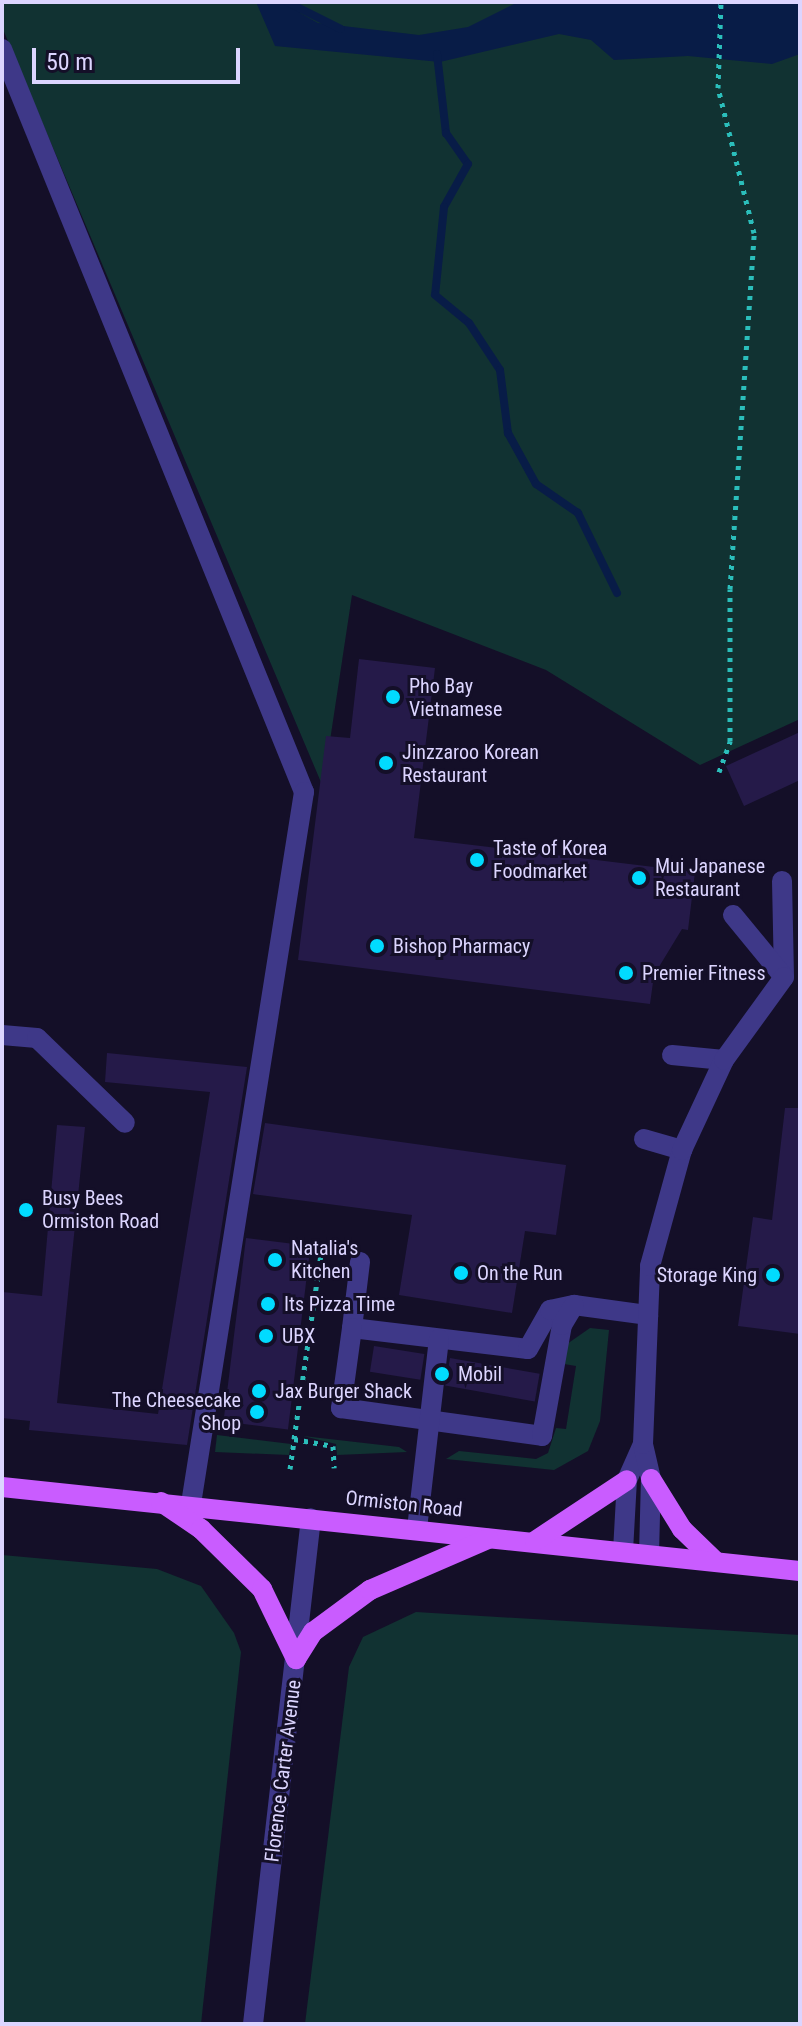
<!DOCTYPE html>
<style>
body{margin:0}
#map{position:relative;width:802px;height:2026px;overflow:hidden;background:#140f28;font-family:"Roboto Condensed",sans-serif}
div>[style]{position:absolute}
.green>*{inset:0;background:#113232}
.water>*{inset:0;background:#081c47}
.stream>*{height:8px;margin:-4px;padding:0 4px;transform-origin:4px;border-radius:4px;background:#081c47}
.building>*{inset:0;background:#251a49;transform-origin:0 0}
.path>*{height:5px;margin-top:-2.5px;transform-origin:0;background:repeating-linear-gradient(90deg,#2bbebb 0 4px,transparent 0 10px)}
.minor>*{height:20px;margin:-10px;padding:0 10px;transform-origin:10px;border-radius:10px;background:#3e3888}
.major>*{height:20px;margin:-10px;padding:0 10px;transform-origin:10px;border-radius:10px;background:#c95cff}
.dots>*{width:22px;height:22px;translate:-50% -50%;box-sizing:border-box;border:4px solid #140f28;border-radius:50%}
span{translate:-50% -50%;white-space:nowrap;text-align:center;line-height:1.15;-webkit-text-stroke:6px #140f28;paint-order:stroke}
.poi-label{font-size:20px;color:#dcd5ff}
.left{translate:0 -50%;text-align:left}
.right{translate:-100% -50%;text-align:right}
.street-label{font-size:20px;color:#dcd5ff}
.frame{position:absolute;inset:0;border:4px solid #dcd5ff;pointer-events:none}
.scale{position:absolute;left:32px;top:48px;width:208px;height:36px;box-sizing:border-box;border:4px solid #dcd5ff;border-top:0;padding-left:10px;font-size:24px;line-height:28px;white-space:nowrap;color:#dcd5ff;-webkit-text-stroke:6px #140f28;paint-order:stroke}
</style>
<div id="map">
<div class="green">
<div style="clip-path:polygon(2px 2px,800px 2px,800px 719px,700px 765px,546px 670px,352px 595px,323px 787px,2px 27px)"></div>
<div style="clip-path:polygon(590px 1328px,609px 1330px,600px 1421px,588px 1451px,554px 1470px,446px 1459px,459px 1451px,536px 1459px,548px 1453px,556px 1428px,566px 1429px,576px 1366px,564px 1364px,567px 1344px)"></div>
<div style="clip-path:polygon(217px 1435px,291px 1444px,289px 1455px,215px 1452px)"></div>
<div style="clip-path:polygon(303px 1436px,399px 1447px,407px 1452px,337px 1455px,336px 1444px)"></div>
<div style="clip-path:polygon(2px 1555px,157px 1569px,201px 1586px,234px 1633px,241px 1652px,201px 2024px,2px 2024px)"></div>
<div style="clip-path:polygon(416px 1612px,800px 1635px,800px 2024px,305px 2024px,349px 1667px,363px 1637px)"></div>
</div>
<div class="water">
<div style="clip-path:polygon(256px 2px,298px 2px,300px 13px,318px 23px,419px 35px,468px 27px,518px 2px,800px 2px,800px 54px,772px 64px,688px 56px,614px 60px,591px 40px,559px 34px,440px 62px,275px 46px)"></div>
</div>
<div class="stream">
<div style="left:287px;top:2px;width:60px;rotate:26.6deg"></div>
<div style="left:437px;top:54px;width:80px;rotate:83.5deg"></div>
<div style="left:446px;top:133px;width:38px;rotate:55deg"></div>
<div style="left:468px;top:164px;width:49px;rotate:119.2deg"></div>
<div style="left:444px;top:207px;width:88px;rotate:95.8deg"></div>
<div style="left:435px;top:295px;width:44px;rotate:39.5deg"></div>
<div style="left:469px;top:323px;width:56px;rotate:56.6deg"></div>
<div style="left:500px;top:370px;width:64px;rotate:82.8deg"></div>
<div style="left:508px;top:433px;width:58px;rotate:61.2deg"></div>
<div style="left:536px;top:484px;width:51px;rotate:34.6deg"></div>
<div style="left:578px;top:513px;width:89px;rotate:64deg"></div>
</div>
<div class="building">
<div style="clip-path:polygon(359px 659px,435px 668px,414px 838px,695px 872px,688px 930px,682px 929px,654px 975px,650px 1004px,298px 960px,326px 736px,350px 738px)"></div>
<div style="clip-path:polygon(800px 732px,800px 780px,744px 806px,726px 766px)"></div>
<div style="clip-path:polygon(107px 1053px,247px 1067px,187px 1445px,29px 1430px,30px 1421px,2px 1418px,2px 1292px,42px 1296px,57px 1125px,85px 1127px,57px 1403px,158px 1414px,210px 1092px,105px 1082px)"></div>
<div style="clip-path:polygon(785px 1108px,800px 1108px,800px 1334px,738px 1326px,753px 1217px,772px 1220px)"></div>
<div style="clip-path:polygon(265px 1123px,566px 1165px,556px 1235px,525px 1231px,512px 1313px,399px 1295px,412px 1215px,253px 1194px)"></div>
<div style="left:246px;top:1238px;width:65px;height:185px;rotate:7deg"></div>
<div style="left:374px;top:1346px;width:51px;height:26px;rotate:9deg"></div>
<div style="left:450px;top:1358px;width:91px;height:28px;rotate:10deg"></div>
</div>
<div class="path">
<div style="left:719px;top:772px;width:33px;rotate:-70deg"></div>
<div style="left:730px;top:741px;width:152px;rotate:-90deg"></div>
<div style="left:730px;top:589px;width:357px;rotate:-86.1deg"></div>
<div style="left:754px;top:233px;width:149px;rotate:-103.9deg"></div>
<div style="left:718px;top:88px;width:86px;rotate:-88deg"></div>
<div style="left:294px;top:1439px;width:187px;rotate:-81.7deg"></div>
<div style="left:290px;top:1469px;width:30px;rotate:-82deg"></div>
<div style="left:294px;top:1439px;width:40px;rotate:10deg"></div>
<div style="left:333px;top:1446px;width:22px;rotate:87deg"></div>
</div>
<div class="minor">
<div style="left:2px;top:49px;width:802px;rotate:67.88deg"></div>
<div style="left:304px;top:792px;width:721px;rotate:99.02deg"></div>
<div style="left:782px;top:881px;width:96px;rotate:88.8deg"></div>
<div style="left:733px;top:915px;width:80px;rotate:50.6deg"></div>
<div style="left:2px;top:1035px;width:35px;rotate:5deg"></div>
<div style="left:37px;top:1038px;width:122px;rotate:44deg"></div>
<div style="left:672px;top:1055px;width:52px;rotate:5.5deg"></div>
<div style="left:644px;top:1139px;width:40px;rotate:16deg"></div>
<div style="left:360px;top:1262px;width:66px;rotate:96.9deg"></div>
<div style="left:352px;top:1328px;width:177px;rotate:6.8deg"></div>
<div style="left:528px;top:1349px;width:45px;rotate:-60.6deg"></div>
<div style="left:550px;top:1310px;width:25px;rotate:-12deg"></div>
<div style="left:574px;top:1305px;width:75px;rotate:7.7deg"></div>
<div style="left:352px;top:1328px;width:81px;rotate:97.8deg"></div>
<div style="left:341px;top:1408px;width:203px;rotate:7.9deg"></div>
<div style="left:542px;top:1436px;width:113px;rotate:-79.8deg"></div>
<div style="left:562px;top:1325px;width:23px;rotate:-59deg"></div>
<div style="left:417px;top:1529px;width:191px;rotate:-83.4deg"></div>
<div style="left:623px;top:1551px;width:71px;rotate:-86.8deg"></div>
<div style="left:627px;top:1480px;width:39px;rotate:-66deg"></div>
<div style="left:649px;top:1554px;width:75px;rotate:-88.5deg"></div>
<div style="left:651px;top:1479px;width:36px;rotate:-103deg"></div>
<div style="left:643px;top:1444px;width:178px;rotate:-87.7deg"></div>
<div style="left:650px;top:1266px;width:120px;rotate:-74.6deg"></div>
<div style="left:682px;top:1150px;width:99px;rotate:-65deg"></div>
<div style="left:724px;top:1060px;width:102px;rotate:-54.1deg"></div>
<div style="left:253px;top:2024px;width:509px;rotate:-83.46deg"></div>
</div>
<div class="major">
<div style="left:651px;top:1479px;width:59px;rotate:58.2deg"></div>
<div style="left:682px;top:1529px;width:46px;rotate:44.1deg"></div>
<div style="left:2px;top:1487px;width:802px;rotate:6.01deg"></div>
<div style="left:161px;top:1502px;width:48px;rotate:34deg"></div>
<div style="left:201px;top:1529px;width:86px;rotate:44.5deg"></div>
<div style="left:262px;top:1589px;width:78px;rotate:64.1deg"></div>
<div style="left:535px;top:1541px;width:110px;rotate:-33.5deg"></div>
<div style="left:296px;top:1659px;width:32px;rotate:-58deg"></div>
<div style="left:313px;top:1632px;width:71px;rotate:-36.4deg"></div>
<div style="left:370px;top:1590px;width:129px;rotate:-23.4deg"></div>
</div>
<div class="dots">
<div style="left:393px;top:697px;background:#01dbff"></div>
<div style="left:386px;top:763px;background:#01dbff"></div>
<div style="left:477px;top:860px;background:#01dbff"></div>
<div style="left:639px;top:878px;background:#01dbff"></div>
<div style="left:377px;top:946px;background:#01dbff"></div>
<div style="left:626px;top:973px;background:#01dbff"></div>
<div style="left:26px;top:1210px;background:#01dbff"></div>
<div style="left:275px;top:1260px;background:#01dbff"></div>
<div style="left:461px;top:1273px;background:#01dbff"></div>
<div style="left:773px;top:1275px;background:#01dbff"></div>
<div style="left:268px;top:1304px;background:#01dbff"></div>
<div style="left:266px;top:1336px;background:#01dbff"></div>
<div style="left:442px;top:1374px;background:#01dbff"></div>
<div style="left:259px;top:1391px;background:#01dbff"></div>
<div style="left:257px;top:1412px;background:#01dbff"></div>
</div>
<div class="poi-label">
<span class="left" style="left:409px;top:698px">Pho Bay<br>Vietnamese</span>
<span class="left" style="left:402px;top:764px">Jinzzaroo Korean<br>Restaurant</span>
<span class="left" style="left:493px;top:860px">Taste of Korea<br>Foodmarket</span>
<span class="left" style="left:655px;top:878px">Mui Japanese<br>Restaurant</span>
<span class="left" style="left:393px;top:946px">Bishop Pharmacy</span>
<span class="left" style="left:642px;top:973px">Premier Fitness</span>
<span class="left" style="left:42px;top:1210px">Busy Bees<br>Ormiston Road</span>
<span class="left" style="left:291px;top:1260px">Natalia's<br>Kitchen</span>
<span class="left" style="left:477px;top:1273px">On the Run</span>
<span class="right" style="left:757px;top:1275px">Storage King</span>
<span class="left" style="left:284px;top:1304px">Its Pizza Time</span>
<span class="left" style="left:282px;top:1336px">UBX</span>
<span class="left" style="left:458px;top:1374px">Mobil</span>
<span class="left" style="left:275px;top:1391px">Jax Burger Shack</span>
<span class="right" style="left:241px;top:1412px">The Cheesecake<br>Shop</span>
</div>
<div class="street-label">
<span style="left:404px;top:1504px;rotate:6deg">Ormiston Road</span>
<span style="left:283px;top:1771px;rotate:-83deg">Florence Carter Avenue</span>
</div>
<div class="frame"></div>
<div class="scale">50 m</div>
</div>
